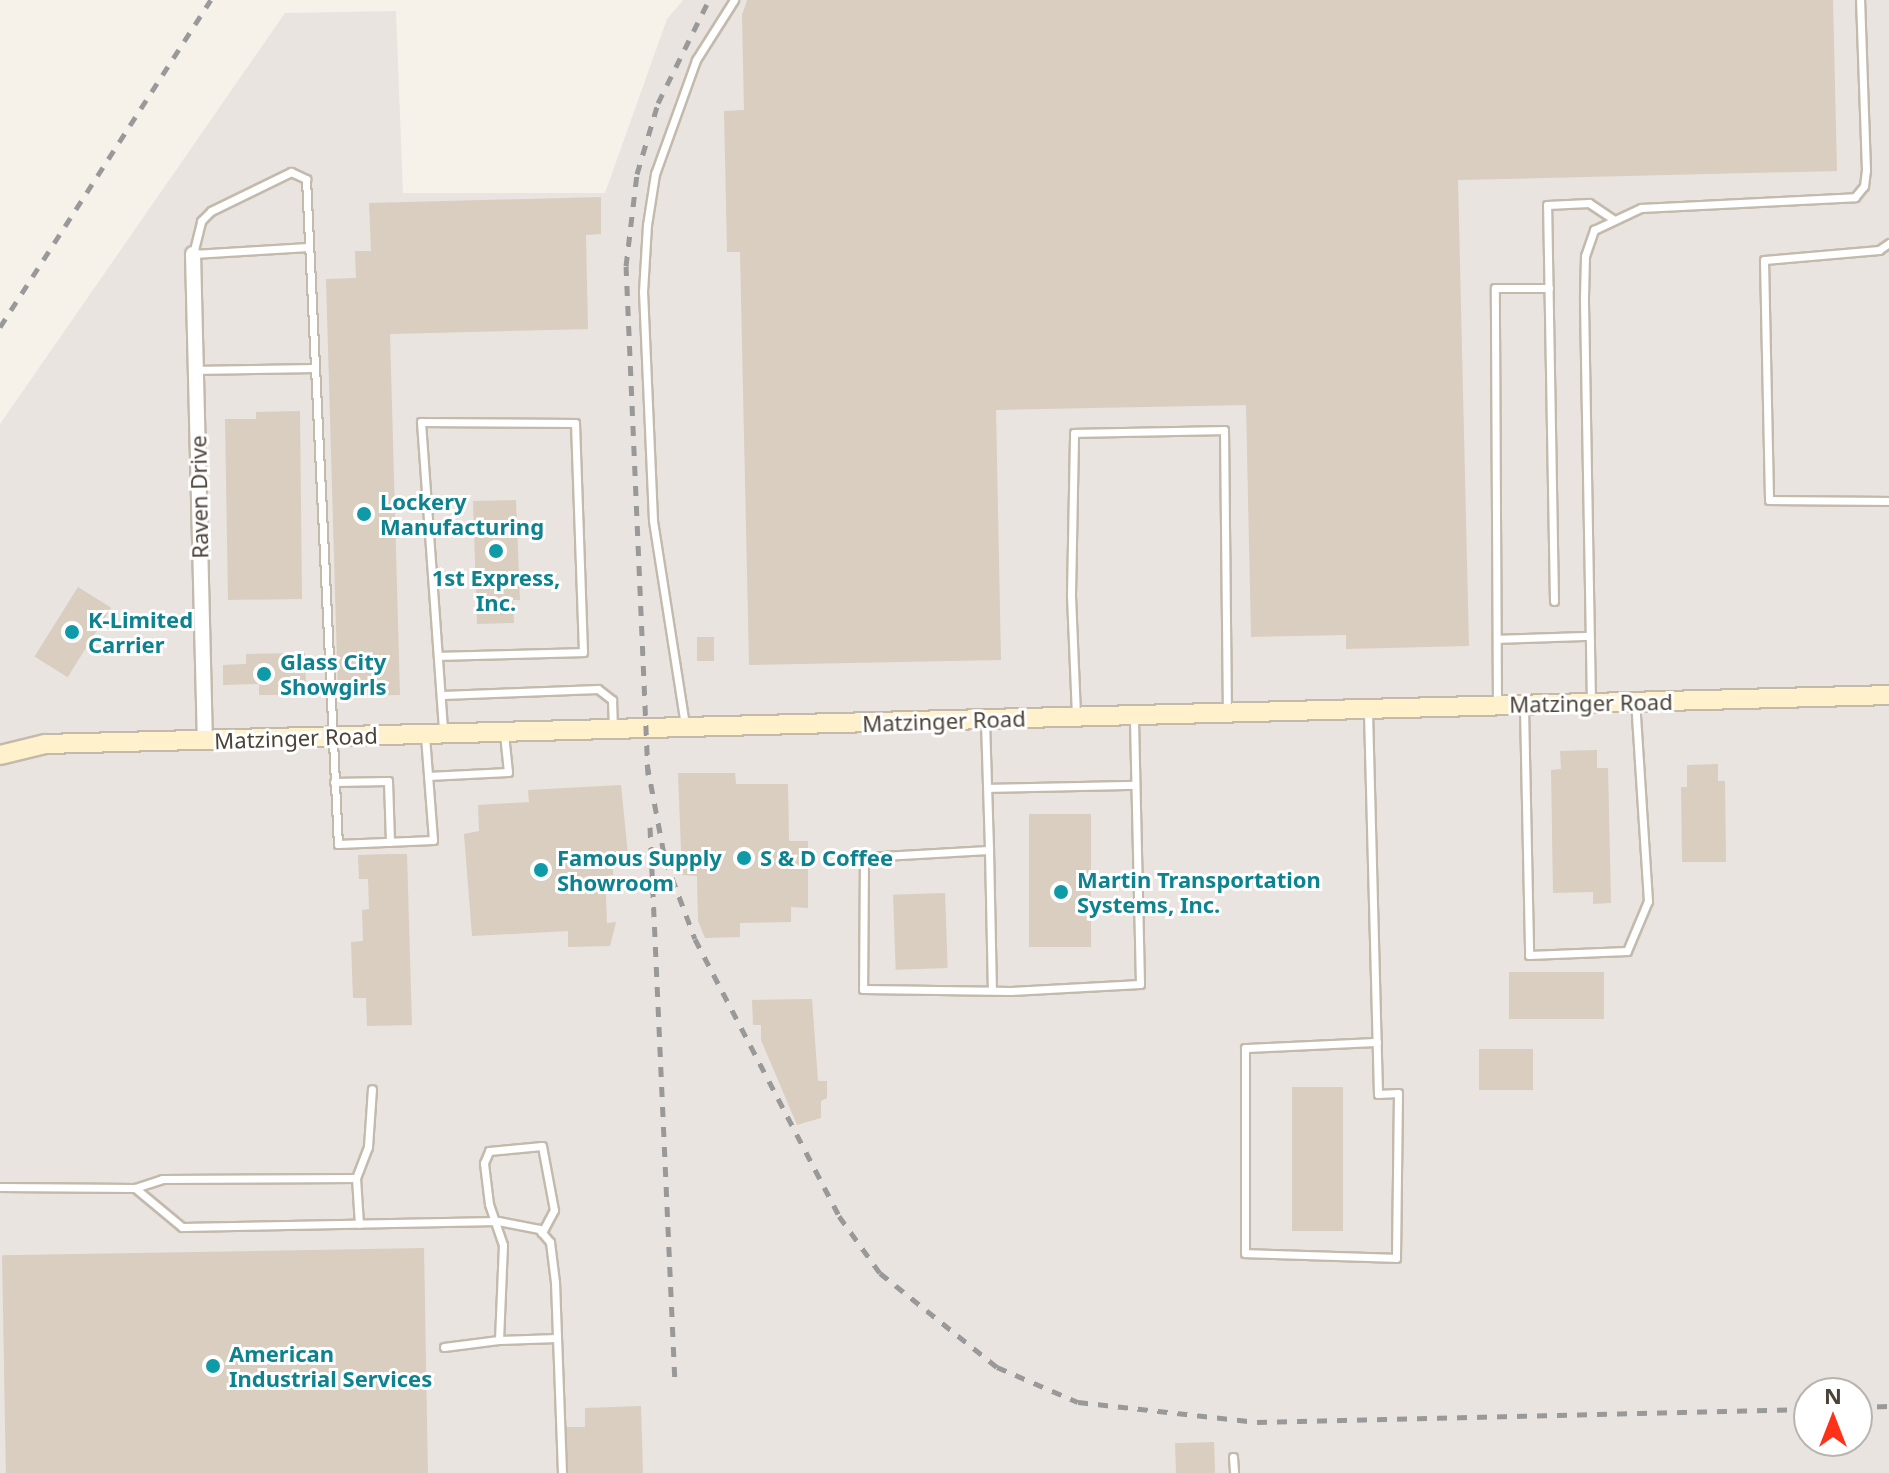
<!DOCTYPE html>
<style>
body{margin:0}
#map{position:relative;width:1889px;height:1473px;overflow:hidden;background:#f6f2ea;font-family:"Noto Sans",sans-serif}
div>[style]{position:absolute}
.industrial>*{inset:0;background:#e9e4df}
.building>*{inset:0;background:#d9cebf;transform-origin:0 0}
.roads{filter:drop-shadow(2px 0 #c3baac) drop-shadow(-2px 0 #c3baac) drop-shadow(0 2px #c3baac) drop-shadow(0 -2px #c3baac)}
.lane>*{height:7px;margin:-3.5px;padding:0 3.5px;transform-origin:3.5px;border-radius:3.5px;background:#fff}
.street>*{height:14px;margin:-7px;padding:0 7px;transform-origin:7px;border-radius:7px;background:#fff}
.secondary>*{height:18px;margin:-9px;padding:0 9px;transform-origin:9px;border-radius:9px;background:#fff1cc}
.rail>*{height:5px;margin-top:-2.5px;transform-origin:0;background:repeating-linear-gradient(90deg,#999 0 10px,transparent 0 20px)}
.dots>*{width:22px;height:22px;translate:-50% -50%;box-sizing:border-box;border:4px solid #fff;border-radius:50%}
span{translate:-50% -50%;white-space:nowrap;text-align:center;line-height:1.15;-webkit-text-stroke:6px #fff;paint-order:stroke}
.street-label{font-size:22px;color:#4b4337}
.culture-label{font-size:22px;color:#0d838f;font-weight:700}
.left{translate:0 -50%;text-align:left}
.north{position:absolute;left:1793px;top:1377px;width:80px;height:80px;box-sizing:border-box;background:#fff;border:2px solid #b7b4af;border-radius:50%;rotate:0deg;font-size:22px;font-weight:700;line-height:32px;text-align:center;color:#4b4337}
.north::after{content:'';display:block;margin:auto;width:28px;height:36px;background:#ff3219;clip-path:polygon(50% 0,100% 100%,50% 72%,0 100%)}
</style>
<div id="map">
<div class="industrial">
<div style="clip-path:polygon(evenodd,683px 0,1889px 0,1889px 1473px,0 1473px,0 424px,285px 13px,396px 11px,403px 193px,605px 193px,667px 19px,683px 0,1809px 1393px,1857px 1393px,1857px 1441px,1809px 1441px,1809px 1393px)"></div>
</div>
<div class="building">
<div style="clip-path:polygon(747px 0,1833px 0,1837px 171px,1458px 180px,1469px 646px,1346px 649px,1346px 635px,1251px 637px,1246px 405px,996px 410px,1001px 660px,749px 665px,740px 252px,727px 252px,724px 111px,744px 110px,742px 15px)"></div>
<div style="clip-path:polygon(601px 197px,601px 234px,586px 235px,588px 329px,390px 334px,400px 695px,338px 696px,326px 279px,356px 278px,355px 251px,371px 251px,369px 203px)"></div>
<div style="clip-path:polygon(300px 411px,302px 599px,228px 600px,225px 419px,256px 419px,256px 412px)"></div>
<div style="clip-path:polygon(516px 500px,520px 600px,513px 600px,514px 623px,477px 624px,473px 501px)"></div>
<div style="left:78px;top:587px;width:39px;height:82px;rotate:32deg"></div>
<div style="left:697px;top:637px;width:17px;height:24px"></div>
<div style="clip-path:polygon(305px 653px,306px 683px,291px 683px,291px 695px,259px 695px,259px 684px,223px 685px,223px 665px,246px 664px,246px 654px)"></div>
<div style="clip-path:polygon(1597px 750px,1597px 768px,1608px 768px,1611px 903px,1593px 904px,1593px 892px,1553px 893px,1551px 770px,1561px 769px,1560px 751px)"></div>
<div style="clip-path:polygon(1718px 764px,1718px 781px,1725px 781px,1726px 862px,1682px 862px,1681px 787px,1687px 787px,1687px 765px)"></div>
<div style="clip-path:polygon(678px 773px,735px 773px,736px 784px,788px 784px,789px 841px,808px 841px,808px 908px,791px 907px,791px 922px,740px 923px,740px 937px,705px 938px,698px 921px,697px 876px,682px 875px)"></div>
<div style="clip-path:polygon(621px 785px,629px 865px,613px 865px,613px 875px,605px 876px,607px 923px,616px 922px,610px 946px,568px 947px,568px 931px,472px 936px,464px 834px,479px 831px,478px 805px,529px 802px,528px 790px)"></div>
<div style="left:1029px;top:814px;width:62px;height:133px"></div>
<div style="clip-path:polygon(390px 854px,407px 854px,412px 1025px,367px 1026px,366px 998px,353px 998px,351px 942px,363px 941px,362px 910px,369px 909px,368px 879px,359px 879px,358px 855px)"></div>
<div style="left:945px;top:893px;width:75px;height:52px;rotate:88deg"></div>
<div style="left:1604px;top:972px;width:47px;height:95px;rotate:90deg"></div>
<div style="clip-path:polygon(812px 999px,818px 1081px,827px 1081px,827px 1098px,821px 1101px,821px 1118px,797px 1125px,761px 1040px,761px 1025px,753px 1025px,752px 1000px)"></div>
<div style="left:1479px;top:1049px;width:54px;height:41px"></div>
<div style="left:1343px;top:1087px;width:144px;height:51px;rotate:90deg"></div>
<div style="left:424px;top:1248px;width:225px;height:422px;rotate:89deg"></div>
<div style="clip-path:polygon(641px 1406px,643px 1473px,566px 1473px,565px 1427px,585px 1427px,585px 1408px)"></div>
<div style="left:1214px;top:1442px;width:31px;height:39px;rotate:88deg"></div>
</div>
<div class="roads">
<div class="lane">
<div style="left:1889px;top:243px;width:12px;rotate:145deg"></div>
<div style="left:1879px;top:250px;width:115px;rotate:175deg"></div>
<div style="left:1764px;top:260px;width:240px;rotate:88.8deg"></div>
<div style="left:1769px;top:500px;width:120px;rotate:0.5deg"></div>
<div style="left:308px;top:247px;width:115px;rotate:176.5deg"></div>
<div style="left:193px;top:254px;width:34px;rotate:-76deg"></div>
<div style="left:201px;top:221px;width:14px;rotate:-45deg"></div>
<div style="left:211px;top:211px;width:89px;rotate:-26deg"></div>
<div style="left:291px;top:172px;width:17px;rotate:25deg"></div>
<div style="left:306px;top:179px;width:666px;rotate:87.25deg"></div>
<div style="left:338px;top:844px;width:95px;rotate:-2.4deg"></div>
<div style="left:433px;top:840px;width:103px;rotate:-94.4deg"></div>
<div style="left:196px;top:370px;width:116px;rotate:-1deg"></div>
<div style="left:1554px;top:601px;width:396px;rotate:-91deg"></div>
<div style="left:1547px;top:205px;width:42px;rotate:-2.7deg"></div>
<div style="left:1589px;top:203px;width:29px;rotate:34deg"></div>
<div style="left:1497px;top:639px;width:91px;rotate:-1.9deg"></div>
<div style="left:439px;top:656px;width:144px;rotate:-1.6deg"></div>
<div style="left:583px;top:652px;width:229px;rotate:-92deg"></div>
<div style="left:575px;top:423px;width:154px;rotate:-179.6deg"></div>
<div style="left:421px;top:422px;width:310px;rotate:85.9deg"></div>
<div style="left:442px;top:695px;width:156px;rotate:-2.2deg"></div>
<div style="left:598px;top:689px;width:18px;rotate:38deg"></div>
<div style="left:612px;top:700px;width:27px;rotate:88deg"></div>
<div style="left:1591px;top:703px;width:406px;rotate:-91deg"></div>
<div style="left:1584px;top:297px;width:41px;rotate:-88.6deg"></div>
<div style="left:1585px;top:256px;width:28px;rotate:-71deg"></div>
<div style="left:1594px;top:230px;width:52px;rotate:-25.1deg"></div>
<div style="left:1641px;top:208px;width:214px;rotate:-2.9deg"></div>
<div style="left:1855px;top:197px;width:14px;rotate:-51deg"></div>
<div style="left:1864px;top:186px;width:16px;rotate:-83deg"></div>
<div style="left:1866px;top:170px;width:170px;rotate:-92deg"></div>
<div style="left:1497px;top:704px;width:416px;rotate:-90.3deg"></div>
<div style="left:1495px;top:288px;width:54px"></div>
<div style="left:1524px;top:708px;width:247px;rotate:88.8deg"></div>
<div style="left:1529px;top:955px;width:98px;rotate:-2.3deg"></div>
<div style="left:1627px;top:951px;width:54px;rotate:-67.2deg"></div>
<div style="left:1648px;top:901px;width:199px;rotate:-93.7deg"></div>
<div style="left:1368px;top:712px;width:382px;rotate:88.5deg"></div>
<div style="left:1378px;top:1094px;width:20px;rotate:-3deg"></div>
<div style="left:1398px;top:1093px;width:165px;rotate:90.7deg"></div>
<div style="left:1396px;top:1258px;width:151px;rotate:-178.1deg"></div>
<div style="left:1245px;top:1253px;width:205px;rotate:-90deg"></div>
<div style="left:1245px;top:1048px;width:132px;rotate:-2.6deg"></div>
<div style="left:1076px;top:715px;width:121px;rotate:-92.4deg"></div>
<div style="left:1071px;top:594px;width:161px;rotate:-88.9deg"></div>
<div style="left:1074px;top:433px;width:150px;rotate:-1.1deg"></div>
<div style="left:1224px;top:430px;width:280px;rotate:89.4deg"></div>
<div style="left:985px;top:721px;width:129px;rotate:88.2deg"></div>
<div style="left:989px;top:850px;width:125px;rotate:176.8deg"></div>
<div style="left:864px;top:857px;width:132px;rotate:90.4deg"></div>
<div style="left:863px;top:989px;width:148px;rotate:0.8deg"></div>
<div style="left:1011px;top:991px;width:129px;rotate:-3.1deg"></div>
<div style="left:1140px;top:984px;width:266px;rotate:-91.3deg"></div>
<div style="left:685px;top:725px;width:207px;rotate:-98.9deg"></div>
<div style="left:653px;top:520px;width:228px;rotate:-92.5deg"></div>
<div style="left:643px;top:292px;width:67px;rotate:-86.6deg"></div>
<div style="left:647px;top:225px;width:52px;rotate:-81.1deg"></div>
<div style="left:655px;top:174px;width:121px;rotate:-70.2deg"></div>
<div style="left:696px;top:60px;width:71px;rotate:-57.7deg"></div>
<div style="left:428px;top:776px;width:80px;rotate:-2.9deg"></div>
<div style="left:508px;top:772px;width:39px;rotate:-96deg"></div>
<div style="left:334px;top:782px;width:54px;rotate:-1.1deg"></div>
<div style="left:388px;top:781px;width:61px;rotate:88.1deg"></div>
<div style="left:988px;top:788px;width:147px;rotate:-1.2deg"></div>
<div style="left:989px;top:850px;width:140px;rotate:88.8deg"></div>
<div style="left:356px;top:1178px;width:46px;rotate:86.3deg"></div>
<div style="left:0;top:1187px;width:135px;rotate:0.4deg"></div>
<div style="left:135px;top:1188px;width:61px;rotate:39.7deg"></div>
<div style="left:182px;top:1227px;width:316px;rotate:-1.1deg"></div>
<div style="left:498px;top:1221px;width:42px;rotate:11deg"></div>
<div style="left:539px;top:1229px;width:17px;rotate:50deg"></div>
<div style="left:550px;top:1242px;width:40px;rotate:82.9deg"></div>
<div style="left:555px;top:1282px;width:191px;rotate:87.9deg"></div>
<div style="left:135px;top:1188px;width:28px;rotate:-18deg"></div>
<div style="left:162px;top:1179px;width:194px;rotate:-0.3deg"></div>
<div style="left:356px;top:1178px;width:33px;rotate:-69deg"></div>
<div style="left:368px;top:1147px;width:58px;rotate:-86.1deg"></div>
<div style="left:499px;top:1340px;width:58px;rotate:-2deg"></div>
<div style="left:444px;top:1347px;width:55px;rotate:-7.3deg"></div>
<div style="left:499px;top:1340px;width:95px;rotate:-87.6deg"></div>
<div style="left:503px;top:1245px;width:43px;rotate:-108.9deg"></div>
<div style="left:489px;top:1204px;width:41px;rotate:-97deg"></div>
<div style="left:484px;top:1163px;width:13px;rotate:-67deg"></div>
<div style="left:489px;top:1151px;width:53px;rotate:-5.4deg"></div>
<div style="left:542px;top:1146px;width:65px;rotate:79.4deg"></div>
<div style="left:554px;top:1210px;width:26px;rotate:118deg"></div>
<div style="left:1233px;top:1457px;width:16px;rotate:86deg"></div>
</div>
<div class="street">
<div style="left:193px;top:254px;width:486px;rotate:88.6deg"></div>
</div>
<div class="secondary">
<div style="left:0;top:755px;width:46px;rotate:-13.7deg"></div>
<div style="left:45px;top:744px;width:1845px;rotate:-1.52deg"></div>
</div>
</div>
<div class="rail">
<div style="left:0;top:327px;width:389px;rotate:-57.2deg"></div>
<div style="left:647px;top:764px;width:97px;rotate:79.3deg"></div>
<div style="left:665px;top:859px;width:85px;rotate:69.4deg"></div>
<div style="left:695px;top:939px;width:312px;rotate:62.5deg"></div>
<div style="left:839px;top:1216px;width:70px;rotate:54.3deg"></div>
<div style="left:880px;top:1273px;width:150px;rotate:38.8deg"></div>
<div style="left:997px;top:1367px;width:88px;rotate:23.4deg"></div>
<div style="left:1078px;top:1402px;width:180px;rotate:6.4deg"></div>
<div style="left:1257px;top:1422px;width:552px;rotate:-1.35deg"></div>
<div style="left:648px;top:775px;width:509px;rotate:-92.47deg"></div>
<div style="left:626px;top:266px;width:93px;rotate:-83.2deg"></div>
<div style="left:637px;top:174px;width:74px;rotate:-73.5deg"></div>
<div style="left:658px;top:103px;width:115px;rotate:-63.7deg"></div>
<div style="left:650px;top:827px;width:557px;rotate:87.43deg"></div>
<div style="left:1857px;top:1407px;width:32px;rotate:-2deg"></div>
</div>
<div class="dots">
<div style="left:364px;top:514px;background:#0f9aa8"></div>
<div style="left:496px;top:551px;background:#0f9aa8"></div>
<div style="left:72px;top:632px;background:#0f9aa8"></div>
<div style="left:264px;top:674px;background:#0f9aa8"></div>
<div style="left:744px;top:858px;background:#0f9aa8"></div>
<div style="left:541px;top:870px;background:#0f9aa8"></div>
<div style="left:1061px;top:892px;background:#0f9aa8"></div>
<div style="left:213px;top:1366px;background:#0f9aa8"></div>
</div>
<div class="street-label">
<span style="left:199px;top:497px;rotate:-91deg">Raven Drive</span>
<span style="left:1591px;top:703px;rotate:-1deg">Matzinger Road</span>
<span style="left:944px;top:721px;rotate:-2deg">Matzinger Road</span>
<span style="left:296px;top:738px;rotate:-2deg">Matzinger Road</span>
</div>
<div class="culture-label">
<span class="left" style="left:380px;top:514px">Lockery<br>Manufacturing</span>
<span style="left:496px;top:590px">1st Express,<br>Inc.</span>
<span class="left" style="left:88px;top:632px">K-Limited<br>Carrier</span>
<span class="left" style="left:280px;top:674px">Glass City<br>Showgirls</span>
<span class="left" style="left:557px;top:870px">Famous Supply<br>Showroom</span>
<span class="left" style="left:760px;top:858px">S &amp; D Coffee</span>
<span class="left" style="left:1077px;top:892px">Martin Transportation<br>Systems, Inc.</span>
<span class="left" style="left:229px;top:1366px">American<br>Industrial Services</span>
</div>
<div class="north">N</div>
</div>
